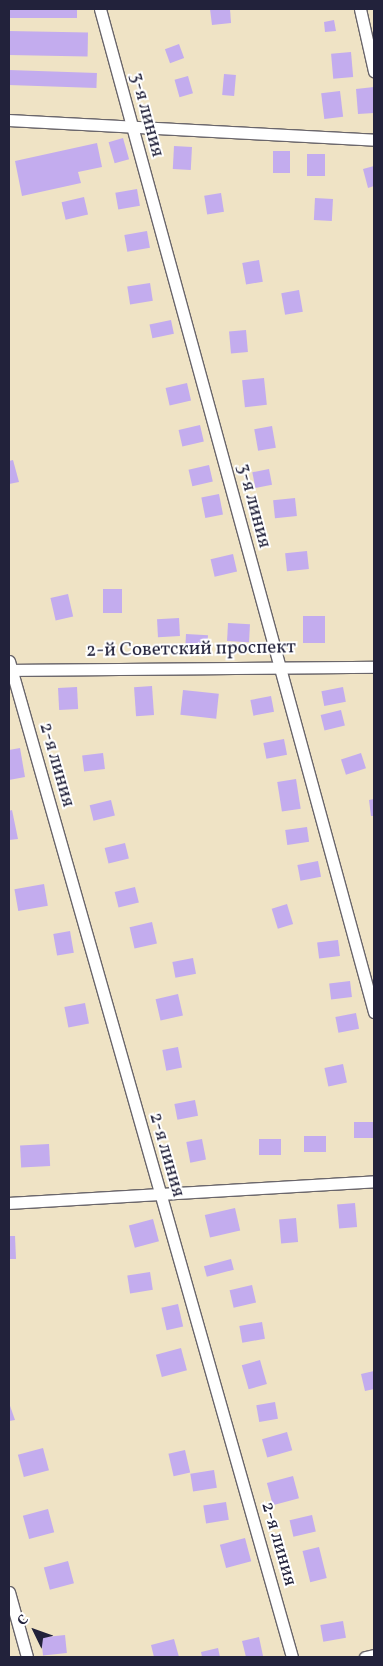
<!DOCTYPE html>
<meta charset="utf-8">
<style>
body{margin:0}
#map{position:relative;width:383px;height:1666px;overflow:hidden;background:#efe3c5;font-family:Vollkorn,serif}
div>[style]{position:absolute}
.building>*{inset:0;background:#c3acee;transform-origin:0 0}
.roads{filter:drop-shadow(1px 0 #6a666b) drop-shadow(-1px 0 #6a666b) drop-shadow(0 1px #6a666b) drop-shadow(0 -1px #6a666b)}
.minor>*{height:11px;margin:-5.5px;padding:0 5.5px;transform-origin:5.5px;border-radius:5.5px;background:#fff}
span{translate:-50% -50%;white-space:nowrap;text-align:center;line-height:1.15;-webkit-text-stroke:4px #fff;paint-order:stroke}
.street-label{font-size:19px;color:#22223b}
.frame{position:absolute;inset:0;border:10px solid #22223b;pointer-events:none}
.north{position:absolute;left:10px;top:1606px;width:50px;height:50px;-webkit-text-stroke:4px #fff;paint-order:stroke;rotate:312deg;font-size:14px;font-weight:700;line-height:20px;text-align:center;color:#22223b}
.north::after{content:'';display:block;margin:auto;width:18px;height:22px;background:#22223b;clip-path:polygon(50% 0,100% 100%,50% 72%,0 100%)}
</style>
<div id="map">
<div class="building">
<div style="left:9px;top:9px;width:68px;height:9px"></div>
<div style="clip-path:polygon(210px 9px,230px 9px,231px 23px,212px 25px)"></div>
<div style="clip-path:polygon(334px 20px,336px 31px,325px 32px,324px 22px)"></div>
<div style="left:9px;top:31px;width:79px;height:24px;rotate:1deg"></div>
<div style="left:179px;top:44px;width:15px;height:15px;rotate:70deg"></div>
<div style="left:351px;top:52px;width:25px;height:20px;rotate:85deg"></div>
<div style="left:9px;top:70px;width:88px;height:15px;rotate:2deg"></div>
<div style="left:224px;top:74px;width:12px;height:21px;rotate:5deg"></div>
<div style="left:188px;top:76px;width:18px;height:14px;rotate:74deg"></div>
<div style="clip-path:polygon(374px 87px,374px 113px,358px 114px,356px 89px)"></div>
<div style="left:340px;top:91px;width:26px;height:19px;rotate:83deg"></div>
<div style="left:123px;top:138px;width:22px;height:15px;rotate:74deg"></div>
<div style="clip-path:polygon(97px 143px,102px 167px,78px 172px,81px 183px,22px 196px,15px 161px)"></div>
<div style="left:174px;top:146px;width:18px;height:23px;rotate:3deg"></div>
<div style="left:273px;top:151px;width:17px;height:22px"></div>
<div style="left:307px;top:154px;width:18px;height:22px"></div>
<div style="clip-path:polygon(374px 166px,374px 186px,368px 188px,363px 169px)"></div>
<div style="left:137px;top:189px;width:17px;height:22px;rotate:80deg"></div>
<div style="left:221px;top:193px;width:19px;height:17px;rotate:81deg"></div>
<div style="left:84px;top:197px;width:18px;height:23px;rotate:77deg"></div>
<div style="left:315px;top:198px;width:18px;height:22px;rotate:3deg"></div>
<div style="left:147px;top:231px;width:17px;height:23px;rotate:80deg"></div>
<div style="left:259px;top:260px;width:22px;height:17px;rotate:80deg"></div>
<div style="left:150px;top:283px;width:18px;height:23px;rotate:81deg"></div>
<div style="left:299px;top:290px;width:22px;height:18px;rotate:80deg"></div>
<div style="left:171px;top:320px;width:14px;height:22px;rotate:78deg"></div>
<div style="left:246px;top:330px;width:22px;height:17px;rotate:85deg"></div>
<div style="left:264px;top:378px;width:27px;height:22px;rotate:84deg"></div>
<div style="left:187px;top:383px;width:18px;height:22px;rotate:77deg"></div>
<div style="left:200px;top:425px;width:17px;height:22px;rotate:77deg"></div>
<div style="left:272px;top:426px;width:22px;height:18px;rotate:80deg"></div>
<div style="clip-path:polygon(13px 460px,19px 482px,9px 484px,9px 461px)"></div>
<div style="left:209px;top:465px;width:17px;height:21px;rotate:77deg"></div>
<div style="left:269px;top:469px;width:16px;height:17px;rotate:79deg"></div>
<div style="left:219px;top:494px;width:21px;height:18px;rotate:79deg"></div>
<div style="left:295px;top:498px;width:18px;height:22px;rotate:84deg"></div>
<div style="left:307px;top:551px;width:18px;height:22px;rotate:84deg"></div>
<div style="left:233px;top:554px;width:18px;height:23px;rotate:77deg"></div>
<div style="left:122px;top:589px;width:24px;height:19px;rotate:90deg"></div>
<div style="left:68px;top:594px;width:23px;height:18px;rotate:77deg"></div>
<div style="left:303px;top:616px;width:22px;height:27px"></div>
<div style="left:179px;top:618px;width:18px;height:22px;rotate:87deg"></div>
<div style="left:228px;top:623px;width:22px;height:18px;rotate:3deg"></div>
<div style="left:186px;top:634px;width:22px;height:18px;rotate:3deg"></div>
<div style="left:152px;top:686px;width:29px;height:18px;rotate:86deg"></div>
<div style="left:77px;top:687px;width:22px;height:19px;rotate:87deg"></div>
<div style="left:343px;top:687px;width:15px;height:22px;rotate:79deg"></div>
<div style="left:183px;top:690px;width:36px;height:25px;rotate:6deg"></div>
<div style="left:271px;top:696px;width:16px;height:21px;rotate:79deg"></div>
<div style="left:341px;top:710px;width:16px;height:21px;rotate:76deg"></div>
<div style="left:284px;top:739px;width:16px;height:21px;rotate:79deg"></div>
<div style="clip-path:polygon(20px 748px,25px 777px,9px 780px,9px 750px)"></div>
<div style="left:103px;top:753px;width:16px;height:21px;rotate:83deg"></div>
<div style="left:361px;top:753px;width:16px;height:21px;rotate:72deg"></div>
<div style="left:296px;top:779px;width:30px;height:19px;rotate:81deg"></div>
<div style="clip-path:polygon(374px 799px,374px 816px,371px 816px,369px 800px)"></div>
<div style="left:111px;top:800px;width:16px;height:22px;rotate:76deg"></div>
<div style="clip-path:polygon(12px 810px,18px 839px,9px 840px,9px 811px)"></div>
<div style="left:307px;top:827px;width:15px;height:22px;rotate:82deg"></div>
<div style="left:125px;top:843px;width:16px;height:21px;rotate:76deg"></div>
<div style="left:318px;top:861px;width:16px;height:21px;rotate:79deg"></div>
<div style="left:44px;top:884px;width:22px;height:30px;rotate:80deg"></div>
<div style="left:135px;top:887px;width:16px;height:21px;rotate:76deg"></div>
<div style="left:287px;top:904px;width:21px;height:16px;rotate:73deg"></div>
<div style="left:152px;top:922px;width:22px;height:23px;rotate:77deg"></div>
<div style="left:70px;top:931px;width:22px;height:17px;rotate:80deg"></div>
<div style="left:338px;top:940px;width:16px;height:21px;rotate:83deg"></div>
<div style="left:193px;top:958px;width:16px;height:21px;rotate:79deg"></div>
<div style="left:350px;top:981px;width:16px;height:21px;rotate:83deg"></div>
<div style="left:178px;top:994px;width:22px;height:23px;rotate:77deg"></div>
<div style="left:85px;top:1003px;width:21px;height:21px;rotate:79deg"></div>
<div style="left:356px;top:1013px;width:16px;height:21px;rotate:79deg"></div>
<div style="left:178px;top:1047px;width:21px;height:16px;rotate:79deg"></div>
<div style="left:343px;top:1064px;width:19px;height:19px;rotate:78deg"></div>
<div style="left:195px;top:1100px;width:16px;height:21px;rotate:79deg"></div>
<div style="left:354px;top:1122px;width:20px;height:16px"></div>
<div style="left:326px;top:1136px;width:16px;height:22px;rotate:90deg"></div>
<div style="left:202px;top:1139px;width:21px;height:16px;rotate:79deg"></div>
<div style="left:281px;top:1139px;width:16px;height:22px;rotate:90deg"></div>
<div style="left:49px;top:1144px;width:22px;height:29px;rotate:87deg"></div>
<div style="left:355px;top:1203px;width:24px;height:18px;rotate:85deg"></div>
<div style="left:235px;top:1208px;width:23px;height:31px;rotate:77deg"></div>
<div style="left:296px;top:1218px;width:24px;height:17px;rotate:85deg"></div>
<div style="left:153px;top:1219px;width:23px;height:25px;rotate:75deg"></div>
<div style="clip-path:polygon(9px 1236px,15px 1236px,16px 1259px,9px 1259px)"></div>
<div style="left:231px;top:1259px;width:11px;height:28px;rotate:75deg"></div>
<div style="left:150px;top:1272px;width:18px;height:23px;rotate:81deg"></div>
<div style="left:252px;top:1285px;width:18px;height:23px;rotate:77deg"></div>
<div style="left:178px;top:1304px;width:23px;height:17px;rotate:77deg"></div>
<div style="left:262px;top:1322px;width:17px;height:23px;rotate:80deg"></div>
<div style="left:181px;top:1348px;width:23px;height:26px;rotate:75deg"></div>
<div style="left:260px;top:1360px;width:25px;height:19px;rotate:74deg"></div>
<div style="clip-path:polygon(374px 1371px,374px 1389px,365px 1391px,361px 1374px)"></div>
<div style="left:275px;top:1402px;width:17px;height:19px;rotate:80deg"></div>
<div style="clip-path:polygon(9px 1403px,15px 1420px,9px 1421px)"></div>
<div style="left:287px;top:1432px;width:19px;height:26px;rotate:74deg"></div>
<div style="left:43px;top:1448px;width:23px;height:26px;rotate:75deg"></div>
<div style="left:185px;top:1450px;width:23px;height:17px;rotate:77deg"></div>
<div style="left:214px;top:1470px;width:18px;height:24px;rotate:81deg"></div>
<div style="left:293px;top:1476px;width:23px;height:27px;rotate:75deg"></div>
<div style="left:226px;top:1502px;width:18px;height:23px;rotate:81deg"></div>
<div style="left:48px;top:1509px;width:24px;height:26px;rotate:75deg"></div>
<div style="left:312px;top:1515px;width:17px;height:23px;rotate:77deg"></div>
<div style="left:245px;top:1538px;width:24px;height:26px;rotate:75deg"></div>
<div style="left:319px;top:1547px;width:32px;height:17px;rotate:76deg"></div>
<div style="left:68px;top:1561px;width:23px;height:25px;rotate:75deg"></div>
<div style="left:343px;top:1621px;width:17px;height:23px;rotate:80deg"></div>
<div style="left:65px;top:1635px;width:18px;height:24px;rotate:84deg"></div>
<div style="clip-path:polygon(259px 1637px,263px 1656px,246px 1657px,242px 1641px)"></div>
<div style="clip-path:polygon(174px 1639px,179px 1657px,154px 1657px,151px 1645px)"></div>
<div style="clip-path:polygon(218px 1648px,220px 1657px,202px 1657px,201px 1652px)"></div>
</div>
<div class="roads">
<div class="minor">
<div style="left:100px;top:9px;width:1040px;rotate:74.72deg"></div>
<div style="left:360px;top:9px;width:64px;rotate:77.3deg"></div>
<div style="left:9px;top:120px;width:366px;rotate:3.1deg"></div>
<div style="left:9px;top:661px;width:1035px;rotate:74.14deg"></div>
<div style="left:9px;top:670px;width:365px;rotate:-0.5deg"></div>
<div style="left:9px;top:1203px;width:366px;rotate:-3.4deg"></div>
<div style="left:9px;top:1592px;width:67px;rotate:74.5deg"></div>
<div style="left:365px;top:1657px;width:9px;rotate:-13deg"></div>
</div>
</div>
<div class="street-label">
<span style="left:146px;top:115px;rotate:75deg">3-я линия</span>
<span style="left:253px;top:506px;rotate:75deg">3-я линия</span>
<span style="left:191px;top:650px;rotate:-1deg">2-й Советский проспект</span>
<span style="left:56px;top:765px;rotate:74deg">2-я линия</span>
<span style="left:166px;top:1155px;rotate:74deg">2-я линия</span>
<span style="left:278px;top:1544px;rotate:74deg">2-я линия</span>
</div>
<div class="frame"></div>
<div class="north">С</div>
</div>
